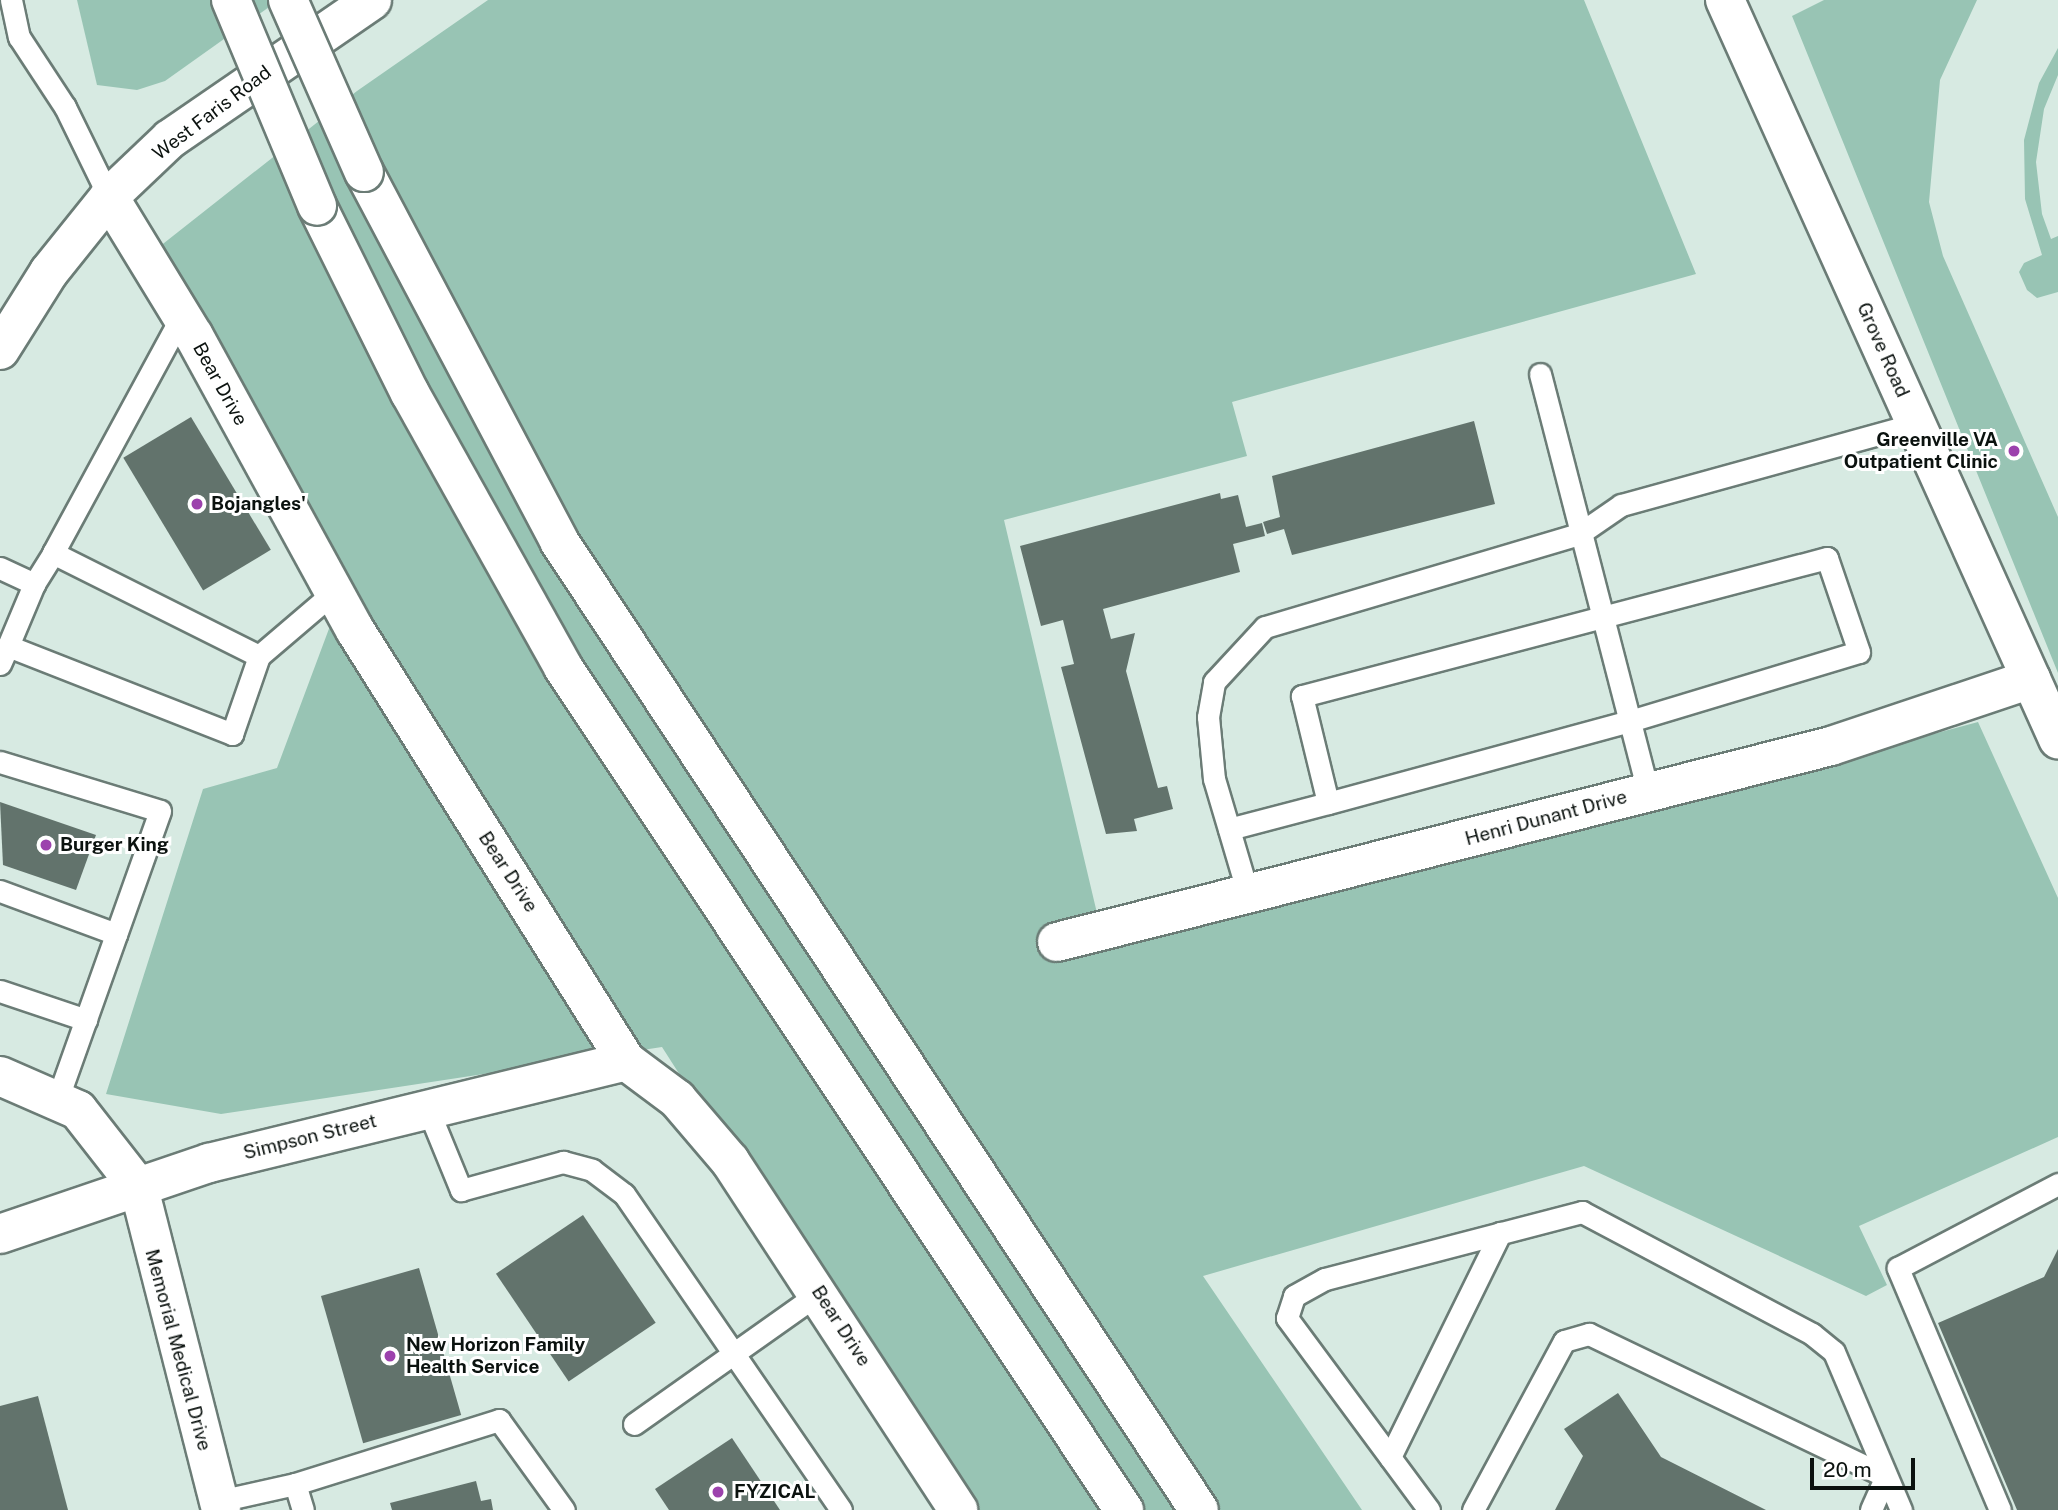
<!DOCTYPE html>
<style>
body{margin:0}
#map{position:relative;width:2058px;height:1510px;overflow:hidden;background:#d7eae2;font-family:"Public Sans",sans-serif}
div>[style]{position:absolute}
.green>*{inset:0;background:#98c4b4}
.building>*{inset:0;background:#62736c;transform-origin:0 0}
.roads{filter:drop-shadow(2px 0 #6b7c76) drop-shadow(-2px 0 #6b7c76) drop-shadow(0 2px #6b7c76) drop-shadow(0 -2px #6b7c76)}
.service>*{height:21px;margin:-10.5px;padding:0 10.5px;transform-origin:10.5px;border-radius:10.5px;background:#fff}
.minor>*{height:38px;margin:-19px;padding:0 19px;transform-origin:19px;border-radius:19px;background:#fff}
.tertiary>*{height:38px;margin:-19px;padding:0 19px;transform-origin:19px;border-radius:19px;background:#fff}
.secondary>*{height:38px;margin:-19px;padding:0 19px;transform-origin:19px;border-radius:19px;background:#fff}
.motorway>*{height:38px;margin:-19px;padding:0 19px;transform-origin:19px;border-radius:19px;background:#fff}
.bridges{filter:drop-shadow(2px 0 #6b7c76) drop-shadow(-2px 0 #6b7c76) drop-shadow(0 2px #6b7c76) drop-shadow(0 -2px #6b7c76)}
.motorway-bridge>*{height:38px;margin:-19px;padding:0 19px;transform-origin:19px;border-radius:19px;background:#fff}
.dots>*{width:19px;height:19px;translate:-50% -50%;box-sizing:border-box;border:4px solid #fff;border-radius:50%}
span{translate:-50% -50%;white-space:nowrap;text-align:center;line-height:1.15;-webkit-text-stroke:6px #fff;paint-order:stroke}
.street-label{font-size:19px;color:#0b120f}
.poi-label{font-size:19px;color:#0b120f;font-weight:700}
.right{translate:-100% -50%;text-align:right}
.left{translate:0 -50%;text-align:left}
.scale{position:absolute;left:1810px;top:1458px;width:105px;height:32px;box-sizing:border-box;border:4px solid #0b120f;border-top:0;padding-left:9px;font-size:21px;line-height:24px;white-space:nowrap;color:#0b120f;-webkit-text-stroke:5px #fff;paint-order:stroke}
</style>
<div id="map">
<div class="green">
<div style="clip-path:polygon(77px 0,279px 0,165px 81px,137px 90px,97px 85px)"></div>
<div style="clip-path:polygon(488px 0,1584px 0,1696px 274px,1232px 402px,1247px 456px,1004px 520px,1105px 947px,1479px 856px,1978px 722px,2058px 898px,2058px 1137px,1859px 1226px,1887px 1285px,1866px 1296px,1584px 1166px,1203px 1276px,1362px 1510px,958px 1510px,662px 1047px,221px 1114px,106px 1094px,203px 789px,277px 768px,330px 626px,159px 247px,357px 91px)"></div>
<div style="clip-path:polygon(1824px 0,1977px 0,1940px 80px,1929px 202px,1943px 256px,2058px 517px,2058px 673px,1792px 16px)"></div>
<div style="clip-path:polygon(2058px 48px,2058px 75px,2044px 109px,2036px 162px,2042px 214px,2051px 239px,2058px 236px,2058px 292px,2037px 298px,2027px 290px,2019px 272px,2024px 263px,2042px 255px,2025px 199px,2024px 140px,2039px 83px)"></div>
</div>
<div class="building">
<div style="left:191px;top:417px;width:155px;height:79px;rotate:59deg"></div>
<div style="clip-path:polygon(1474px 421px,1495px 504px,1292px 555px,1284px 529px,1267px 534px,1263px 522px,1280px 517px,1272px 476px)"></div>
<div style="clip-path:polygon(1220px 493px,1221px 499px,1238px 495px,1246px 527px,1262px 523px,1265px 536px,1233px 544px,1240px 572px,1103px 609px,1111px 639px,1135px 633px,1126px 671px,1158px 788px,1167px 786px,1173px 809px,1134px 819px,1137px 831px,1106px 834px,1061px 667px,1074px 664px,1063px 620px,1041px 626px,1020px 546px)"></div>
<div style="clip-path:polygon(0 802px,96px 835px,76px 890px,3px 865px)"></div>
<div style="left:583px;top:1215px;width:130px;height:105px;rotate:56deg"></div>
<div style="clip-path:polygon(2058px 1249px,2058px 1510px,2017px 1510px,1938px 1323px,2044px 1277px)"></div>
<div style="left:419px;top:1268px;width:153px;height:102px;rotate:74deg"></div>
<div style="clip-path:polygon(1618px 1393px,1661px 1457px,1766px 1510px,1555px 1510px,1583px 1456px,1564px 1429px)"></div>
<div style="clip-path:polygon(38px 1396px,68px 1510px,0 1510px,0 1406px)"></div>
<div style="clip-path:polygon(732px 1438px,780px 1510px,669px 1510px,655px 1489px)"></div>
<div style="clip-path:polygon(476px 1481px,481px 1501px,491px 1499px,493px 1510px,392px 1510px,390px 1503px)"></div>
</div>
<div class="roads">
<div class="service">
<div style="left:11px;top:0;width:38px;rotate:78deg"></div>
<div style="left:19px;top:37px;width:84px;rotate:56.7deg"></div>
<div style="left:65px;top:107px;width:100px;rotate:63.9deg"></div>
<div style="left:1540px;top:374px;width:431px;rotate:75.5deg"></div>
<div style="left:53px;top:553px;width:268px;rotate:-61.5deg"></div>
<div style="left:0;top:568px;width:38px;rotate:25deg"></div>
<div style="left:34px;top:584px;width:36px;rotate:-58deg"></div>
<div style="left:53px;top:553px;width:230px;rotate:26.6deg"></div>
<div style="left:259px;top:656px;width:99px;rotate:-40.5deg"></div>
<div style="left:8px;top:646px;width:67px;rotate:-67.2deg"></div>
<div style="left:0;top:664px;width:20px;rotate:-66deg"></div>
<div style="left:8px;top:646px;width:241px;rotate:21.4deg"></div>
<div style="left:232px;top:734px;width:83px;rotate:-70.9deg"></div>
<div style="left:0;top:762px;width:167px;rotate:17deg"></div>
<div style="left:160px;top:811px;width:308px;rotate:109.6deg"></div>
<div style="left:1229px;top:829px;width:102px;rotate:-14.7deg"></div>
<div style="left:1328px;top:803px;width:313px;rotate:-15.2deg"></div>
<div style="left:1630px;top:721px;width:239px;rotate:-16.8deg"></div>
<div style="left:1859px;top:652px;width:99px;rotate:-108.8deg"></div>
<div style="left:1827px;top:558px;width:543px;rotate:165.27deg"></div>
<div style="left:1302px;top:696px;width:110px;rotate:76.3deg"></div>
<div style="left:0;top:891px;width:124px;rotate:20.3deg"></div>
<div style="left:1249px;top:897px;width:123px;rotate:-106.5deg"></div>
<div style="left:1214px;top:779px;width:62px;rotate:-95.5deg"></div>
<div style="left:1208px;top:717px;width:36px;rotate:-80deg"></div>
<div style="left:1214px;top:682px;width:75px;rotate:-47.2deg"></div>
<div style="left:1265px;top:627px;width:327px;rotate:-16.5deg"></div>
<div style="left:1579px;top:534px;width:51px;rotate:-34.6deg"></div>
<div style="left:1621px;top:505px;width:306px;rotate:-15.4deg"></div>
<div style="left:0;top:991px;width:91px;rotate:18.6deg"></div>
<div style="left:427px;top:1107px;width:90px;rotate:67.7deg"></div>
<div style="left:461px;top:1190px;width:106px;rotate:-15.4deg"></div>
<div style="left:563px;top:1162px;width:30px;rotate:15deg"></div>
<div style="left:592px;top:1170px;width:40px;rotate:37deg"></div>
<div style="left:624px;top:1194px;width:383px;rotate:55.5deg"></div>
<div style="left:634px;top:1424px;width:227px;rotate:-35.3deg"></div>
<div style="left:1390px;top:1457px;width:250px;rotate:-63.8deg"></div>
<div style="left:295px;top:1484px;width:27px;rotate:73deg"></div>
<div style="left:219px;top:1501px;width:78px;rotate:-12.6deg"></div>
<div style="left:295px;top:1484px;width:214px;rotate:-17.4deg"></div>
<div style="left:499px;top:1420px;width:111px;rotate:54.2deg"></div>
<div style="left:1429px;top:1510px;width:239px;rotate:-126.5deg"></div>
<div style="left:1287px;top:1318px;width:23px;rotate:-72deg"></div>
<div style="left:1294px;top:1296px;width:35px;rotate:-29deg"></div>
<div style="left:1325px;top:1279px;width:266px;rotate:-14.6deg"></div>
<div style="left:1582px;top:1212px;width:260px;rotate:27.9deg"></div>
<div style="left:1812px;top:1334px;width:28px;rotate:39deg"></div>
<div style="left:1834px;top:1352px;width:172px;rotate:67deg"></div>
<div style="left:1473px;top:1510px;width:192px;rotate:-61.7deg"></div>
<div style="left:1564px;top:1341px;width:26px;rotate:-16deg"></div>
<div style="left:1589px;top:1334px;width:329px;rotate:25.6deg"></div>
<div style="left:1886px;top:1476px;width:37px;rotate:114deg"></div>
<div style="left:2000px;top:1510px;width:263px;rotate:-112.9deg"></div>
<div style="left:1898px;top:1268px;width:181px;rotate:-27.7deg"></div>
</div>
<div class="minor">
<div style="left:1057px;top:942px;width:798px;rotate:-14.21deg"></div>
<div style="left:1831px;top:746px;width:211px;rotate:-18.5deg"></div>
<div style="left:0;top:1076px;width:85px;rotate:23.6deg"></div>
<div style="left:78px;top:1110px;width:99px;rotate:52deg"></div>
<div style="left:139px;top:1188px;width:332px;rotate:75.7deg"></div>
</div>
<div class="tertiary">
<div style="left:109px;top:197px;width:163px;rotate:58.6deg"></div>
<div style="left:194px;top:336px;width:335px;rotate:61.3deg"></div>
<div style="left:355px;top:630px;width:509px;rotate:57.84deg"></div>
<div style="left:626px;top:1061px;width:64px;rotate:36.7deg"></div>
<div style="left:677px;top:1099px;width:82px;rotate:49.5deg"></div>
<div style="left:730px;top:1161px;width:417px;rotate:56.8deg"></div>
<div style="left:0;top:1234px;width:221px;rotate:-18.8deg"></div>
<div style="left:209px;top:1163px;width:429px;rotate:-13.7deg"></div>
</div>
<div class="secondary">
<div style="left:1725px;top:0;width:811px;rotate:65.74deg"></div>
<div style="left:0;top:350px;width:92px;rotate:-57.9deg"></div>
<div style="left:49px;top:272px;width:96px;rotate:-51.3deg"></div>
<div style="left:109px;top:197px;width:84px;rotate:-43.6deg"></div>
<div style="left:170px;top:139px;width:245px;rotate:-34.5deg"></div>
</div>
<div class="motorway">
<div style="left:364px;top:172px;width:417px;rotate:62.1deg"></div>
<div style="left:559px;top:541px;width:1161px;rotate:56.56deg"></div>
<div style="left:317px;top:206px;width:209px;rotate:63.6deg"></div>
<div style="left:410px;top:393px;width:314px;rotate:60.8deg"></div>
<div style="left:563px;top:667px;width:1013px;rotate:56.36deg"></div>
</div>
</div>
<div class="bridges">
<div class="motorway-bridge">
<div style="left:231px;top:0;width:223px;rotate:67.3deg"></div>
<div style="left:288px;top:0;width:188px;rotate:66.2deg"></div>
</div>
</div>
<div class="dots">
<div style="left:2014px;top:451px;background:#9c42ad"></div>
<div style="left:197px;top:504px;background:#9c42ad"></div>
<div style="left:46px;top:845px;background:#9c42ad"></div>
<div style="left:390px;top:1356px;background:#9c42ad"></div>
<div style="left:718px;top:1492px;background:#9c42ad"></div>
</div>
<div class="street-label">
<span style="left:212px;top:113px;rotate:-37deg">West Faris Road</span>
<span style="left:1883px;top:350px;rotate:66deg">Grove Road</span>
<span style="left:220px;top:384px;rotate:61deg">Bear Drive</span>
<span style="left:1546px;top:818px;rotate:-15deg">Henri Dunant Drive</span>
<span style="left:508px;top:872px;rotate:57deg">Bear Drive</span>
<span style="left:310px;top:1137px;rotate:-14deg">Simpson Street</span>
<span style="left:841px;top:1326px;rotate:57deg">Bear Drive</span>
<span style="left:178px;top:1350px;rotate:75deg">Memorial Medical Drive</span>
</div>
<div class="poi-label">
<span class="right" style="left:1998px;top:451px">Greenville VA<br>Outpatient Clinic</span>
<span class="left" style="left:211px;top:504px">Bojangles'</span>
<span class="left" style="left:60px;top:845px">Burger King</span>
<span class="left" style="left:406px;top:1356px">New Horizon Family<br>Health Service</span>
<span class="left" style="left:734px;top:1492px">FYZICAL</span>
</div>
<div class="scale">20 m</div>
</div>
